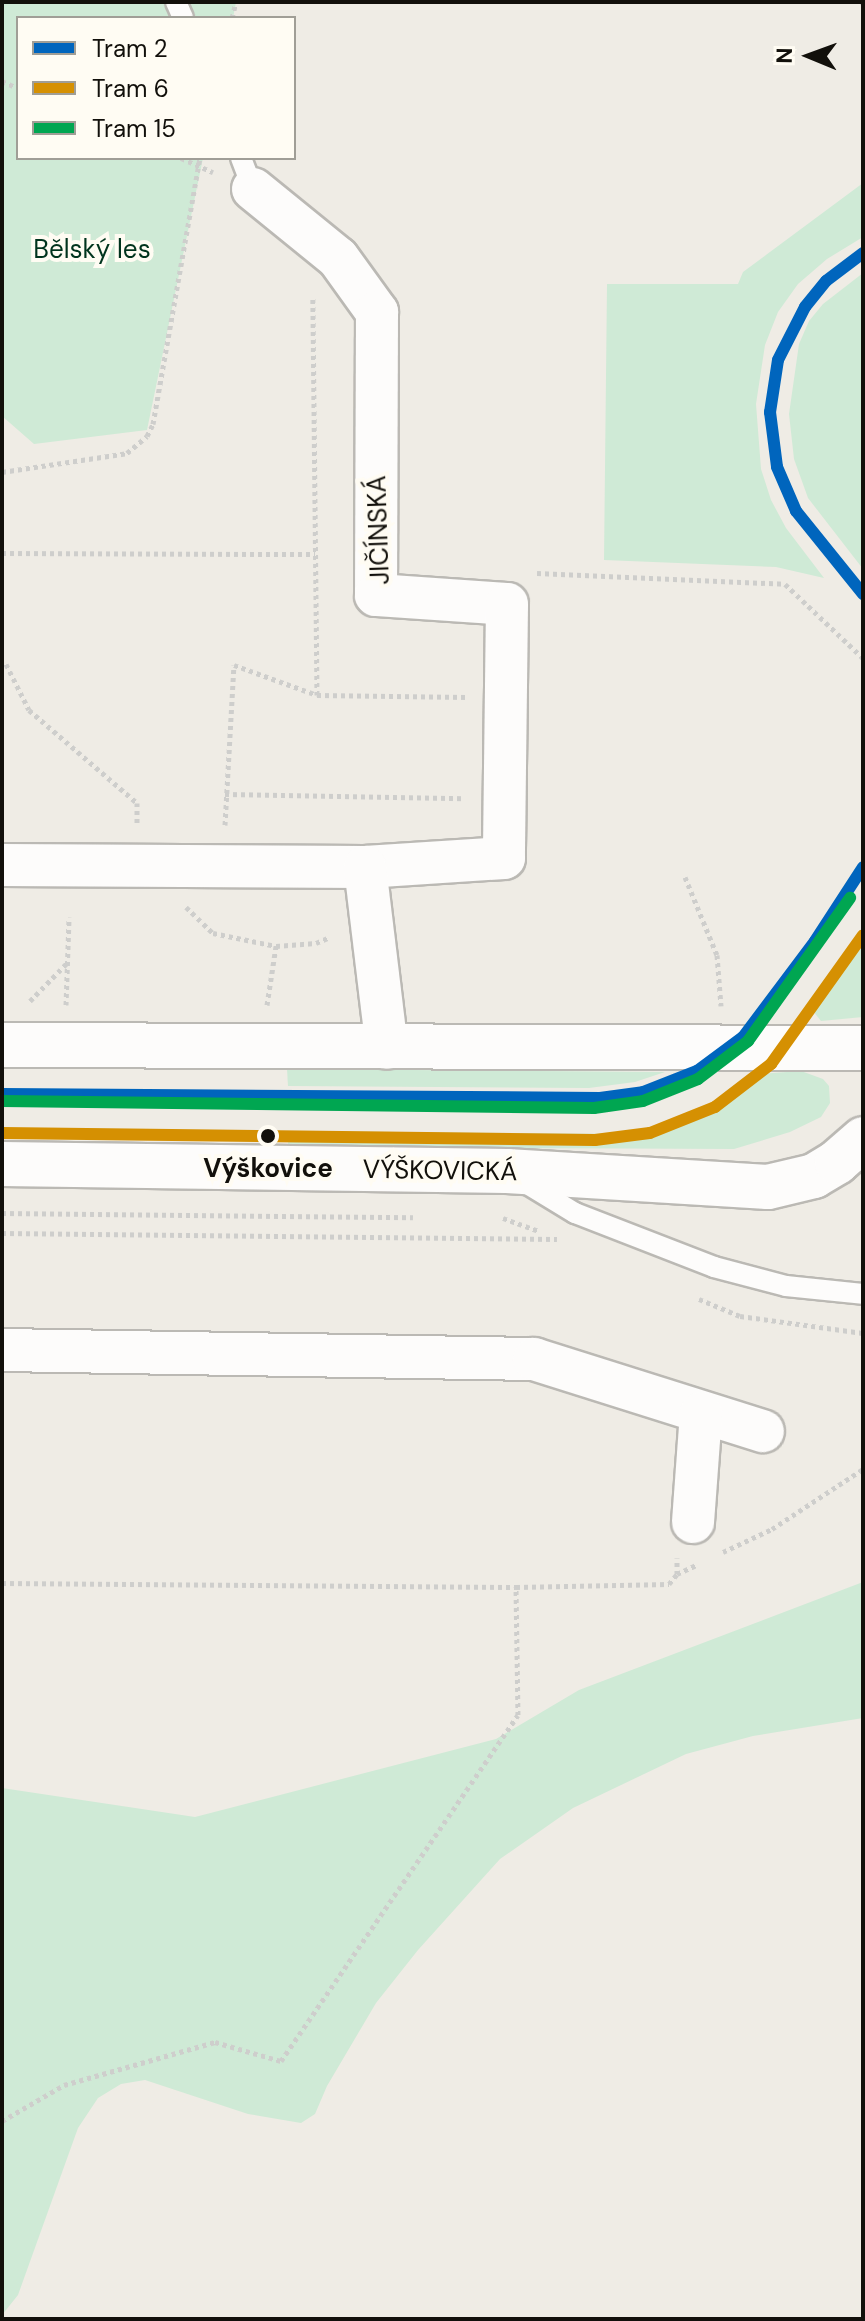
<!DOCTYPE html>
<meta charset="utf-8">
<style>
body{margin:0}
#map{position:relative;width:865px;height:2321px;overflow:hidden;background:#efece5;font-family:"DM Sans",sans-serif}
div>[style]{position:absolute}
.green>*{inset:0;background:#cfead6}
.path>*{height:5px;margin-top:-2.5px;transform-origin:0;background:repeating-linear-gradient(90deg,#cececc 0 4px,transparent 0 8px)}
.roads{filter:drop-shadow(2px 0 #bbb9b4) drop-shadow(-2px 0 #bbb9b4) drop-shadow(0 2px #bbb9b4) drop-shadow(0 -2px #bbb9b4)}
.service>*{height:20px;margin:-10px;padding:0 10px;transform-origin:10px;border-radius:10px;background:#fdfcfb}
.minor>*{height:42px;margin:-21px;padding:0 21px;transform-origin:21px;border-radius:21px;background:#fdfcfb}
.tertiary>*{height:44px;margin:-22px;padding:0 22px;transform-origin:22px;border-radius:22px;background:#fdfcfb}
.tram-1>*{height:12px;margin:-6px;padding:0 6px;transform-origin:6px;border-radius:6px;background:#0065bd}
.tram-2>*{height:12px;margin:-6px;padding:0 6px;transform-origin:6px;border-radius:6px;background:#d59002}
.tram-3>*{height:12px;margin:-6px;padding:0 6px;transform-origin:6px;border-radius:6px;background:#00a651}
.dots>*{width:22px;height:22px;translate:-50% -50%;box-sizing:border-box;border:4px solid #fffcf3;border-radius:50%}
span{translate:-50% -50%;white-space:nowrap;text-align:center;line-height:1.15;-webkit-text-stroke:8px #fffcf3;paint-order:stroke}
.park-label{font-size:26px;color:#00341d}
.street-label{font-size:26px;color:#12100b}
.stop-label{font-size:26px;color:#12100b;font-weight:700}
.frame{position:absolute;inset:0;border:4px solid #12100b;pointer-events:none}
.legend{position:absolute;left:16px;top:16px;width:280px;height:144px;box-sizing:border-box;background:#fffcf3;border:2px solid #a09e96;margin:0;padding:10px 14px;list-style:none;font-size:24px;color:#12100b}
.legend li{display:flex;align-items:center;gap:16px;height:40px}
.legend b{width:40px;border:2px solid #a09e96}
.north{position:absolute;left:769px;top:16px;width:80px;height:80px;-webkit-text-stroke:6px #fffcf3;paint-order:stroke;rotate:271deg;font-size:22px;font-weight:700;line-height:32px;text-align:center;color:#12100b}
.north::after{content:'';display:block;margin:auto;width:28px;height:36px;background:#12100b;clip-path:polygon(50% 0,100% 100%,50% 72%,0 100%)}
</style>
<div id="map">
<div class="green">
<div style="clip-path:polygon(2px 2px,236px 2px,233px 18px,18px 18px,18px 158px,203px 158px,147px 430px,34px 444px,2px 416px)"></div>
<div style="clip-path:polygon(863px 183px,863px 237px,827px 259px,798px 284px,778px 312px,765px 345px,756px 404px,761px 469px,771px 500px,786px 528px,824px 578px,776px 567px,604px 560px,607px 284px,738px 284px,743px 272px)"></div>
<div style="clip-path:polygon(863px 273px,863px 569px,808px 498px,794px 459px,789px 414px,799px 344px,809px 321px,823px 304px)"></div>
<div style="clip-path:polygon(863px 929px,863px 1017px,821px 1021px,813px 1011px,814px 1002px)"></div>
<div style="clip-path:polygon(287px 1069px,665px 1072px,635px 1082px,589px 1088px,288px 1086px)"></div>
<div style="clip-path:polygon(801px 1071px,823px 1079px,829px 1086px,830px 1103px,821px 1117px,790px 1132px,734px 1149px,288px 1147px,288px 1131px,634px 1134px,680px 1123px,699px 1115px,758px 1074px)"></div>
<div style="clip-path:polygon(863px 1582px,863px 1718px,753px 1736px,686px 1754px,573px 1808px,500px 1859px,418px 1950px,376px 2003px,327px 2086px,315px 2114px,301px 2123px,248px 2114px,145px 2080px,121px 2084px,98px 2098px,78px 2128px,18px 2295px,2px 2315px,2px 1788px,195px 1817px,496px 1739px,579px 1690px)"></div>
</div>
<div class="path">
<div style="left:861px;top:2px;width:2px;rotate:27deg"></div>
<div style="left:232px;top:18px;width:16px;rotate:-76deg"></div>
<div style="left:2px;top:81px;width:17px;rotate:24deg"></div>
<div style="left:181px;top:158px;width:35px;rotate:24deg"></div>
<div style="left:2px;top:472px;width:126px;rotate:-8.6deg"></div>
<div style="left:127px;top:453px;width:26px;rotate:-40deg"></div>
<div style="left:147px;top:436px;width:13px;rotate:-63deg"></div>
<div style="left:153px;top:424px;width:270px;rotate:-80deg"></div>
<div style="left:2px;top:553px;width:313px;rotate:0.2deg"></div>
<div style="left:537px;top:573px;width:248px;rotate:2.5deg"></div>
<div style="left:785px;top:584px;width:108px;rotate:43.5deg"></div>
<div style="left:6px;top:664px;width:51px;rotate:63.4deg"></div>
<div style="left:29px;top:710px;width:143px;rotate:40.7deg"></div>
<div style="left:137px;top:803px;width:20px;rotate:90deg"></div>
<div style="left:317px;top:695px;width:150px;rotate:0.8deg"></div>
<div style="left:225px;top:794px;width:239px;rotate:1deg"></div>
<div style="left:225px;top:825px;width:160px;rotate:-86.8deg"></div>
<div style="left:234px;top:665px;width:88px;rotate:19.9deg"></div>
<div style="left:317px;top:695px;width:398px;rotate:-90.6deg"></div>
<div style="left:685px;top:877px;width:84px;rotate:67.7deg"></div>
<div style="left:717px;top:955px;width:51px;rotate:85.5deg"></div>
<div style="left:186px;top:907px;width:37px;rotate:44deg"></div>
<div style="left:213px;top:933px;width:64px;rotate:11.7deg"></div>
<div style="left:276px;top:946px;width:40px;rotate:-4.3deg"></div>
<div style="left:316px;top:943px;width:15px;rotate:-23deg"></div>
<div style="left:30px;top:1001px;width:54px;rotate:-45.7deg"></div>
<div style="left:66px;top:1005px;width:88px;rotate:-88deg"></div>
<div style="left:267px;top:1005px;width:60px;rotate:-81.3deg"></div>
<div style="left:2px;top:1213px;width:411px;rotate:0.6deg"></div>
<div style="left:503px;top:1218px;width:37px;rotate:20deg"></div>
<div style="left:2px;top:1233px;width:555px;rotate:0.62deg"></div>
<div style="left:699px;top:1299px;width:44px;rotate:22.5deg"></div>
<div style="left:740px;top:1316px;width:124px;rotate:7.9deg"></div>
<div style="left:723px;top:1552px;width:54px;rotate:-25.1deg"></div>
<div style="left:772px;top:1529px;width:109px;rotate:-33.4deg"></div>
<div style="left:677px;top:1574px;width:21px;rotate:-25deg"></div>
<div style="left:2px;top:1583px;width:514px;rotate:0.45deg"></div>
<div style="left:516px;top:1587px;width:153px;rotate:-1.1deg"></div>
<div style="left:669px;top:1584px;width:13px;rotate:-51deg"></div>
<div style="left:677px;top:1574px;width:16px;rotate:-90deg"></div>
<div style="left:2px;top:2121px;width:72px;rotate:-30.1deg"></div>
<div style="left:64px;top:2085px;width:157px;rotate:-15.9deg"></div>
<div style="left:215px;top:2042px;width:69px;rotate:16.1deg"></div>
<div style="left:281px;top:2061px;width:419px;rotate:-55.6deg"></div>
<div style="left:518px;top:1715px;width:128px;rotate:-90.9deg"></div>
</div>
<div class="roads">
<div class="service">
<div style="left:176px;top:2px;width:17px;rotate:66deg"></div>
<div style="left:241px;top:158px;width:33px;rotate:69deg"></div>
<div style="left:524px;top:1182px;width:60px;rotate:31.3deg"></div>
<div style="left:575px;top:1213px;width:149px;rotate:21.2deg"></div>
<div style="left:714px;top:1267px;width:74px;rotate:14.8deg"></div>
<div style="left:786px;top:1286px;width:77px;rotate:5.9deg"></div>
</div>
<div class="minor">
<div style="left:253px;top:189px;width:109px;rotate:39.1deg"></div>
<div style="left:338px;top:258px;width:67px;rotate:54.2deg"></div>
<div style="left:377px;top:312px;width:283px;rotate:90.2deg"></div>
<div style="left:376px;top:595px;width:131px;rotate:3.9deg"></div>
<div style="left:507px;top:604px;width:254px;rotate:90.7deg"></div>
<div style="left:504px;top:858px;width:139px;rotate:176.3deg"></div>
<div style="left:2px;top:865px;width:363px;rotate:0.3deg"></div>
<div style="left:365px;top:867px;width:182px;rotate:83.1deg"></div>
<div style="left:2px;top:1350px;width:532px;rotate:0.97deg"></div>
<div style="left:534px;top:1359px;width:240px;rotate:17.5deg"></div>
<div style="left:693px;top:1522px;width:109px;rotate:-85.8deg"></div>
</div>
<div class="tertiary">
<div style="left:2px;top:1045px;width:861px;rotate:0.2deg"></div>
<div style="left:2px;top:1164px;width:505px;rotate:0.79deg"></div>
<div style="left:507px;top:1171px;width:261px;rotate:3.5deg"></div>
<div style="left:768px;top:1187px;width:47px;rotate:-13.4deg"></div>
<div style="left:814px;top:1176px;width:27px;rotate:-31deg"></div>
<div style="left:837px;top:1162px;width:35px;rotate:-41deg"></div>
</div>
</div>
<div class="tram-1">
<div style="left:863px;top:253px;width:46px;rotate:142.9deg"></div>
<div style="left:826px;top:281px;width:33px;rotate:129deg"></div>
<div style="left:805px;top:307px;width:59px;rotate:117deg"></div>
<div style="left:778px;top:360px;width:53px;rotate:98.7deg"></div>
<div style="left:770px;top:412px;width:55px;rotate:82.7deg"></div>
<div style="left:777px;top:467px;width:48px;rotate:66.6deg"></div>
<div style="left:796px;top:511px;width:107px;rotate:51.1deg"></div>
<div style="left:2px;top:1094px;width:598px;rotate:0.38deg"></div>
<div style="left:600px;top:1098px;width:43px;rotate:-7.9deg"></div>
<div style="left:643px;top:1092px;width:58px;rotate:-21.3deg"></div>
<div style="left:697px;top:1071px;width:57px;rotate:-36.5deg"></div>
<div style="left:743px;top:1037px;width:120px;rotate:-53.1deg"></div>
<div style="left:815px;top:941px;width:88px;rotate:-57deg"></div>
</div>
<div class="tram-2">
<div style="left:2px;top:1133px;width:593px;rotate:0.68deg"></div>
<div style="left:595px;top:1140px;width:55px;rotate:-7.3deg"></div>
<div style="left:650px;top:1133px;width:70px;rotate:-21.8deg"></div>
<div style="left:715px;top:1107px;width:71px;rotate:-37.5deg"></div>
<div style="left:771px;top:1064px;width:158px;rotate:-54.5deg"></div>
</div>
<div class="tram-3">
<div style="left:2px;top:1101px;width:592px;rotate:0.68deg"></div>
<div style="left:594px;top:1108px;width:49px;rotate:-8.1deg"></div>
<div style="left:643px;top:1101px;width:59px;rotate:-21.8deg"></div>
<div style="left:698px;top:1079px;width:63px;rotate:-37.2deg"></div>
<div style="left:748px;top:1041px;width:176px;rotate:-54.5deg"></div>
</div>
<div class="dots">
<div style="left:268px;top:1136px;background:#12100b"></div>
</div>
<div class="park-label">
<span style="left:92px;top:250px">Bělský les</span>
</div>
<div class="street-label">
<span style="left:379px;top:530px;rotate:-92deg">JIČÍNSKÁ</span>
<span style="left:440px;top:1171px;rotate:1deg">VÝŠKOVICKÁ</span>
</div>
<div class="stop-label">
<span style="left:268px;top:1169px">Výškovice</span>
</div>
<div class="frame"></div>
<ul class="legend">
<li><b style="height:10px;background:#0065bd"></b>Tram 2</li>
<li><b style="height:10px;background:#d59002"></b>Tram 6</li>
<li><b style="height:10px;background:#00a651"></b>Tram 15</li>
</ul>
<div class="north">N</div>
</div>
